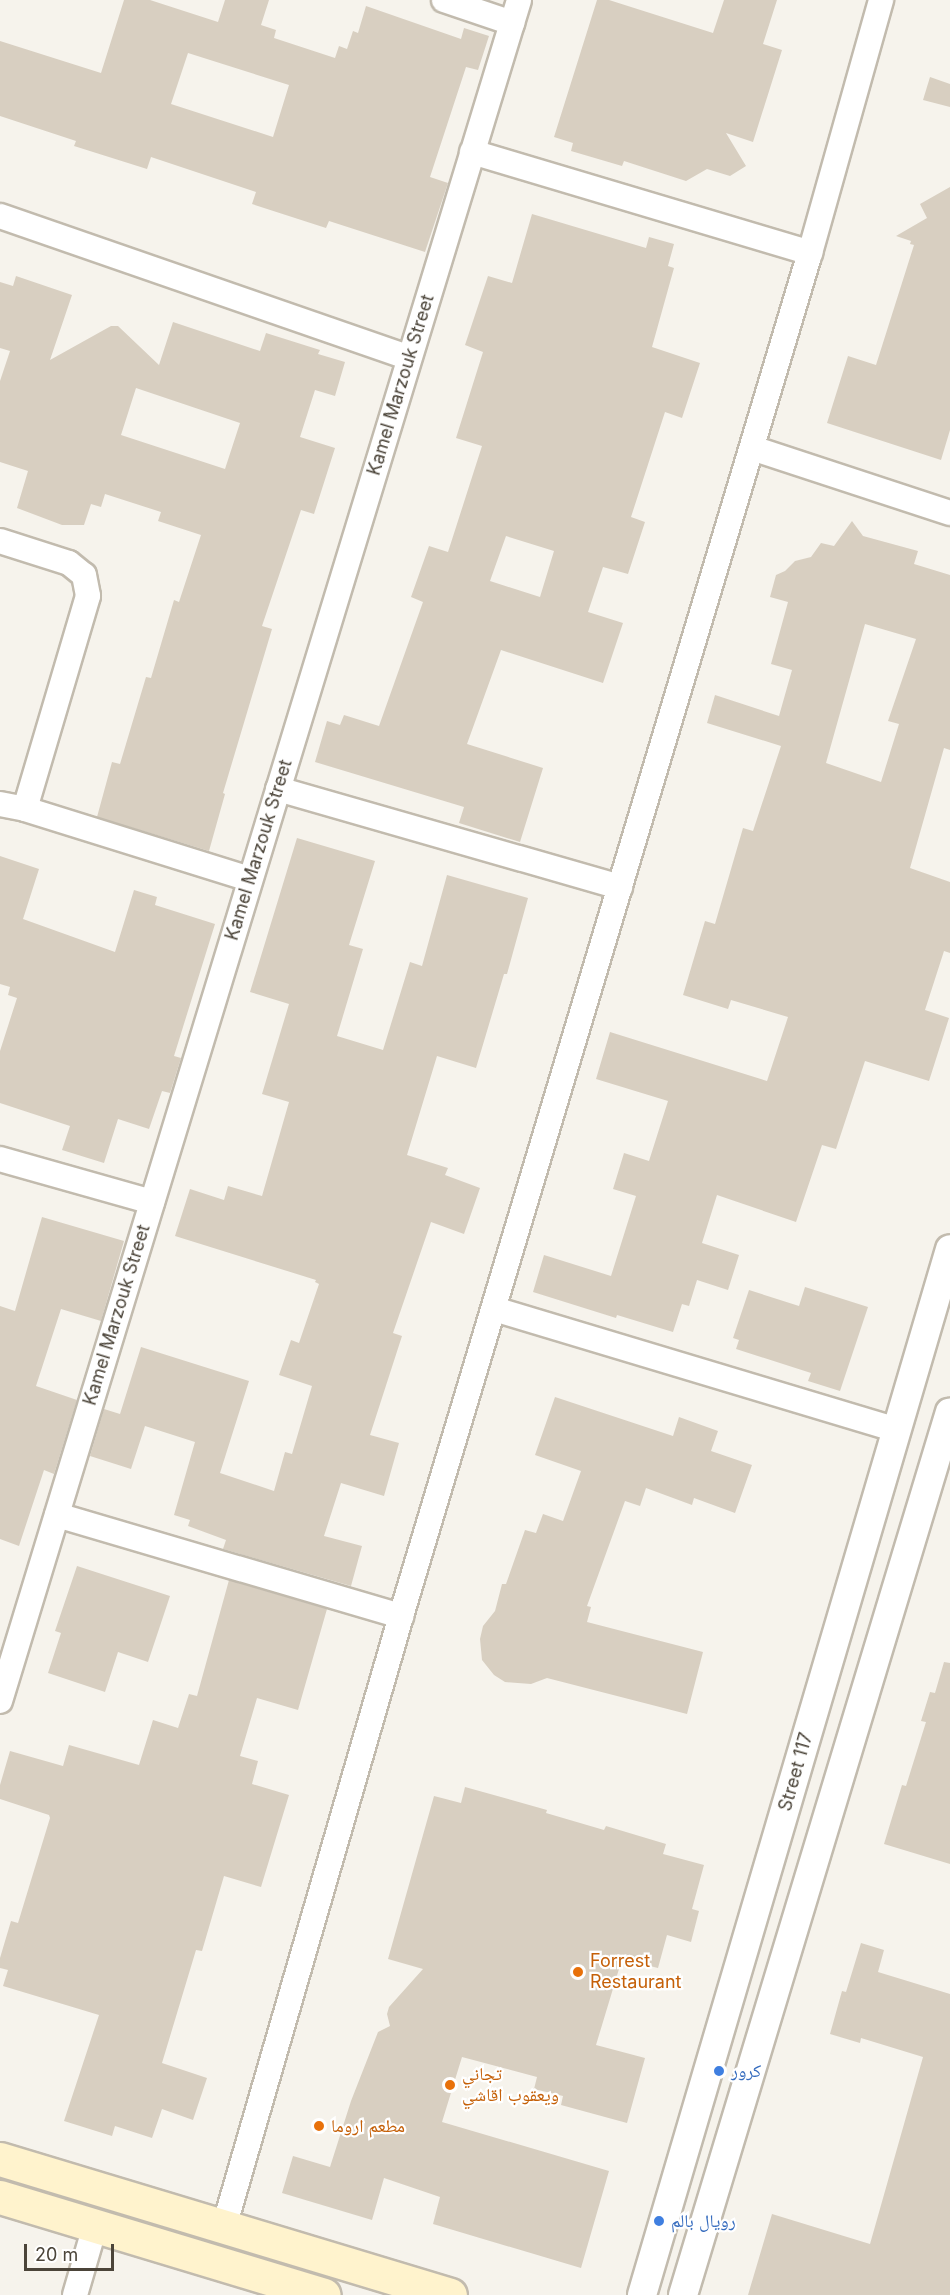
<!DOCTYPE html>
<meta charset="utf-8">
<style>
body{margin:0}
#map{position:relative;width:950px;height:2295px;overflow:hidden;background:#f6f3ec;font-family:Inter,"Noto Naskh Arabic",sans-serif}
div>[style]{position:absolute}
.building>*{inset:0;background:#d8cfc1}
.roads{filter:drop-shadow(2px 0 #c2bbae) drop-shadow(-2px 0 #c2bbae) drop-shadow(0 2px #c2bbae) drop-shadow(0 -2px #c2bbae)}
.minor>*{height:24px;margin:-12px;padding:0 12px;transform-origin:12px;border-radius:12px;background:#fff}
.tertiary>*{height:28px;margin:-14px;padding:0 14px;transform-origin:14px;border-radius:14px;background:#fff}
.secondary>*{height:33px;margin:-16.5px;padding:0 16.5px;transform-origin:16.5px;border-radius:16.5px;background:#fff3cd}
.dots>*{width:16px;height:16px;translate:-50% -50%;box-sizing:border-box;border:3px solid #fff;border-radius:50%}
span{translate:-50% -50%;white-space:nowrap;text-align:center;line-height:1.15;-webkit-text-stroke:4.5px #fff;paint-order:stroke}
.street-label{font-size:18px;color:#4b4439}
.food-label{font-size:18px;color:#c56008}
.left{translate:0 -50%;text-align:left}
.shop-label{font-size:18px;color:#366cbe}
.scale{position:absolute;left:24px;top:2244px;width:90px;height:27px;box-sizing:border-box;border:3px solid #4b4439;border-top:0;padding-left:8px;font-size:18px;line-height:21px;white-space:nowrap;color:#4b4439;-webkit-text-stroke:4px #fff;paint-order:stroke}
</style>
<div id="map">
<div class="building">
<div style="clip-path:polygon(evenodd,124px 0,150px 0,218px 22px,225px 0,269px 0,261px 25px,276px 30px,274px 38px,335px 58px,339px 46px,347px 49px,353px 31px,358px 33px,366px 6px,461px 39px,464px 28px,489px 36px,478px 70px,466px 67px,430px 177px,448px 183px,425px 252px,329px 221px,326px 228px,252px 204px,256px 192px,151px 157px,147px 169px,74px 146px,76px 141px,0 116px,0 41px,101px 73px,124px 0,188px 53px,289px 85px,273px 137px,171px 104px,188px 53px)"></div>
<div style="clip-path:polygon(597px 0,609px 0,713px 33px,724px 0,777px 0,763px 44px,782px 50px,753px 142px,726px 133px,746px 166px,730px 176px,707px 169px,686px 181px,624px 161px,622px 166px,571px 151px,573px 143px,554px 137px)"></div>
<div style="clip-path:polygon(930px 77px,950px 84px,950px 107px,923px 100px)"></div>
<div style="clip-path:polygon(950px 187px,950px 430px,941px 460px,827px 423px,848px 356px,876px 365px,914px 245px,910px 244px,911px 241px,896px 236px,927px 218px,920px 204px)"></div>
<div style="clip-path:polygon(evenodd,532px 214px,646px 248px,649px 237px,674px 244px,668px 266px,674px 268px,652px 347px,700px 363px,682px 418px,665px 412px,631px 517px,645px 522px,628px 574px,603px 567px,588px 612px,623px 623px,603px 683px,501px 650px,467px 744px,543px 768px,520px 842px,459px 823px,464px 807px,315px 762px,327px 721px,340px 725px,344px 715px,379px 726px,423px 602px,411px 597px,429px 546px,448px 552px,482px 446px,456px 438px,483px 352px,465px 345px,488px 276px,512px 283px,532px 214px,506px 536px,554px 551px,540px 597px,490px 581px,506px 536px)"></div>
<div style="clip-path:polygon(evenodd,16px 276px,72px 295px,50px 360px,111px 326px,118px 326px,159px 365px,173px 322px,260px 351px,266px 333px,320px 350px,318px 354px,345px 362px,335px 396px,315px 390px,300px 437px,335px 448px,314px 514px,301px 510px,262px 626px,272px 629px,223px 793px,225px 794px,209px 851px,97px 817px,112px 762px,120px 764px,146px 677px,151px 678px,174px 600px,179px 602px,201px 535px,158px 521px,161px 512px,105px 494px,101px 507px,91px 504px,84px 525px,62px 525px,17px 508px,28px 471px,0 462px,0 381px,10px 351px,0 348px,0 282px,13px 286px,16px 276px,136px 388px,240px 423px,225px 469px,121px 435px,136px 388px)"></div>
<div style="clip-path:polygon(evenodd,852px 521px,863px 536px,918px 551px,914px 564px,950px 575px,950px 750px,944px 748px,910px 868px,950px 882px,950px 953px,944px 951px,925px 1010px,949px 1018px,929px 1081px,865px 1061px,836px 1149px,822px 1145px,796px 1222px,717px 1195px,702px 1243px,739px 1255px,728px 1290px,697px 1280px,689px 1306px,682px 1304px,673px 1332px,617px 1315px,616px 1318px,533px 1292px,544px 1255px,611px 1276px,636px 1196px,613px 1189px,624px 1153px,649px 1161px,668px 1101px,596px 1079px,610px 1032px,767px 1081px,788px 1017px,731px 1000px,728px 1009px,683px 995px,705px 921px,715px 924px,743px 828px,753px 831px,781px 746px,707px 723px,715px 695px,779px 716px,792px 670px,771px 664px,788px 602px,770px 597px,776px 575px,785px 571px,795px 561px,811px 557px,821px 543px,834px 546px,852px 521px,865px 624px,916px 639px,888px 721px,899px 724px,881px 782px,826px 763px,865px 624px)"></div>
<div style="clip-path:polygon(297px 838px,375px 861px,349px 945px,363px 949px,337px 1036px,383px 1050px,410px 962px,422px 966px,447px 875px,528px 898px,507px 974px,504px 974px,476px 1068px,437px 1056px,407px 1155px,448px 1168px,445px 1175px,480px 1188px,464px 1234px,431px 1222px,393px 1333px,402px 1336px,370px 1435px,399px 1443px,384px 1496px,341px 1483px,324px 1536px,362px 1546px,351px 1586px,223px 1549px,226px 1540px,188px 1526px,190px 1520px,174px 1515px,195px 1442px,145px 1426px,131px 1469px,90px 1456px,104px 1409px,120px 1414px,141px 1347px,249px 1381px,220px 1473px,274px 1491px,285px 1452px,292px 1454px,312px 1386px,279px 1375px,291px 1340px,299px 1343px,319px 1284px,315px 1282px,316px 1280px,175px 1236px,190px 1189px,224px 1200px,228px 1186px,262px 1196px,289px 1102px,262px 1094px,289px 1004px,250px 992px)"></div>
<div style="clip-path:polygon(0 856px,39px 869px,23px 919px,115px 952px,134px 890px,157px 897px,155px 905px,215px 924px,174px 1056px,181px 1058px,170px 1093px,162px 1091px,149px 1129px,118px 1119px,104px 1163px,62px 1150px,70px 1126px,0 1103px,0 1051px,17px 998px,8px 995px,10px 987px,0 984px)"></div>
<div style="clip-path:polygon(42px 1217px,124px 1241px,101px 1321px,61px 1309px,36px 1386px,77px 1400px,54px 1474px,44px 1470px,19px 1546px,0 1539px,0 1306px,15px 1311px)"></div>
<div style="clip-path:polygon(805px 1287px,868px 1307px,840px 1391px,808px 1381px,811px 1373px,736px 1349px,739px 1340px,733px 1338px,749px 1290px,799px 1306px)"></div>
<div style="clip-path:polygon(555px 1397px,673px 1436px,679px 1417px,718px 1431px,711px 1451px,752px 1465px,735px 1513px,694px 1498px,692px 1505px,646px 1488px,640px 1506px,625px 1501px,587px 1606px,591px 1607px,587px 1622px,703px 1652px,687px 1714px,547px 1678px,531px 1684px,505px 1682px,494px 1675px,482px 1660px,480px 1639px,483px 1626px,495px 1611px,502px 1584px,506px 1584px,525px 1530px,536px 1533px,543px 1514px,563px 1521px,581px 1471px,535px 1455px)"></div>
<div style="clip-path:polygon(77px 1566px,170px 1596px,148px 1662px,118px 1652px,105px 1692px,48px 1673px,61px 1633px,55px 1631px)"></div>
<div style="clip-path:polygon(229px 1580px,327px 1609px,298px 1710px,257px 1698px,240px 1756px,258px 1761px,252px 1784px,289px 1795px,261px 1887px,224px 1876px,202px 1951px,196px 1950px,162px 2063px,207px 2078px,193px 2120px,162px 2109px,152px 2138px,115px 2126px,112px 2136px,64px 2121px,99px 2015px,3px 1986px,8px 1970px,0 1968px,0 1958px,11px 1921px,18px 1923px,50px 1818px,49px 1815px,0 1799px,0 1785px,10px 1751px,63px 1766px,69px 1745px,139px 1765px,153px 1720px,178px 1728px,189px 1694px,197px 1696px)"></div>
<div style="clip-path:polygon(944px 1662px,950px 1663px,950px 1864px,884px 1844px,902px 1785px,906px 1786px,926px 1722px,921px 1721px,930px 1692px,935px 1693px)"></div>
<div style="clip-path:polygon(465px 1787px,547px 1810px,546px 1813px,604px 1830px,606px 1826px,666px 1844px,663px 1854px,704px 1865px,692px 1909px,699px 1911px,691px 1942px,667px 1935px,658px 1968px,622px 1959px,596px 2045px,645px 2058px,627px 2123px,561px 2105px,563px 2096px,534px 2089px,537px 2077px,462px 2057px,442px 2122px,609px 2171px,581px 2268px,433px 2224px,440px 2197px,384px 2178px,372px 2220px,282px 2193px,293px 2156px,330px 2167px,351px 2101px,378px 2032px,390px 2026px,387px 2014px,389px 2007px,423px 1969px,388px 1959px,434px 1796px,461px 1803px)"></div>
<div style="clip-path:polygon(861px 1943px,884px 1950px,878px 1972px,950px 1994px,950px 2295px,748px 2295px,772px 2214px,870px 2244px,923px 2057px,861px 2038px,860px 2043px,830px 2034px,842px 1991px,846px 1992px)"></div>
</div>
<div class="roads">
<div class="minor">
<div style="left:444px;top:0;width:72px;rotate:18.7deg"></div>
<div style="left:472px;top:152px;width:353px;rotate:16.6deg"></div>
<div style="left:0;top:216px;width:433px;rotate:19.1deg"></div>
<div style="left:752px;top:448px;width:208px;rotate:18.2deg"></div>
<div style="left:0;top:541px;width:72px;rotate:17.7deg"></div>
<div style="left:69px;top:563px;width:19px;rotate:39deg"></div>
<div style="left:84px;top:575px;width:21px;rotate:79deg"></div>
<div style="left:88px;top:596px;width:222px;rotate:106.5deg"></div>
<div style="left:278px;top:789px;width:356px;rotate:16deg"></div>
<div style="left:0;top:804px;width:25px;rotate:11deg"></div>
<div style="left:25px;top:809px;width:236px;rotate:17.3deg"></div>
<div style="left:0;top:1159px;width:158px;rotate:15.8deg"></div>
<div style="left:494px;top:1309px;width:421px;rotate:16.7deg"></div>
<div style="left:57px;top:1515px;width:359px;rotate:16.4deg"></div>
<div style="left:0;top:1701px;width:1778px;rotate:-73.03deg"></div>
<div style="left:224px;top:2227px;width:636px;rotate:-73.84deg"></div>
<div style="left:401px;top:1616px;width:1423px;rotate:-73.3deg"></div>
<div style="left:810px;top:253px;width:263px;rotate:-74.3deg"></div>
<div style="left:75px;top:2295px;width:72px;rotate:-73.8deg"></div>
</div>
<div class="tertiary">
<div style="left:642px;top:2295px;width:1090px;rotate:-73.59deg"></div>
<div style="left:683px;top:2295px;width:922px;rotate:-73.18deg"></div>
</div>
<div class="secondary">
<div style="left:0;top:2159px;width:470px;rotate:16.8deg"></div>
<div style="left:0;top:2197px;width:338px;rotate:16.8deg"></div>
</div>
</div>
<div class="dots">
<div style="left:578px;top:1972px;background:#e8710a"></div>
<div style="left:719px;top:2071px;background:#3f7fe0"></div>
<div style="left:450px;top:2085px;background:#e8710a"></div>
<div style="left:319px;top:2126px;background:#e8710a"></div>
<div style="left:659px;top:2221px;background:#3f7fe0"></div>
</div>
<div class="street-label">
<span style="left:401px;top:385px;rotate:-73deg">Kamel Marzouk Street</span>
<span style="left:259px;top:850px;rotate:-73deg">Kamel Marzouk Street</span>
<span style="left:117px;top:1315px;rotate:-73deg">Kamel Marzouk Street</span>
<span style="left:796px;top:1772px;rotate:-74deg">Street 117</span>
</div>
<div class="food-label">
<span class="left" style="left:590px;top:1972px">Forrest<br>Restaurant</span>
<span class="left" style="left:462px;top:2085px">تجاني<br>ويعقوب اقاشي</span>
<span class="left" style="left:331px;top:2126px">مطعم اروما</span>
</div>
<div class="shop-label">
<span class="left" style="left:731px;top:2071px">كرور</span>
<span class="left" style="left:671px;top:2221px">رويال بالم</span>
</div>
<div class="scale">20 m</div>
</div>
